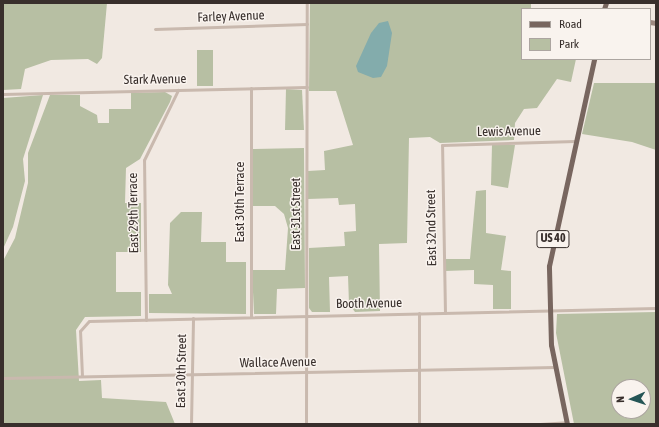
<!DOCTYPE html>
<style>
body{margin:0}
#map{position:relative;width:659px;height:427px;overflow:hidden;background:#f1e9e2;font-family:"Asap Condensed",sans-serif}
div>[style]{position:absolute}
.green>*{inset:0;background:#b7bfa3;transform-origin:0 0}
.water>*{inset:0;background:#83acac}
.street>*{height:3px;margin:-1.5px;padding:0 1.5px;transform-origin:1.5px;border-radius:1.5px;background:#c9b9ae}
.secondary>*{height:4.5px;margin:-2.25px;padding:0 2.25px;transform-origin:2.25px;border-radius:2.25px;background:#9c8980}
.primary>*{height:5px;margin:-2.5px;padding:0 2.5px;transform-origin:2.5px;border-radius:2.5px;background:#78665f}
span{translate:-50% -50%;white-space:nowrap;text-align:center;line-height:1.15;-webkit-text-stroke:3px #f9f3ee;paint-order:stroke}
.shield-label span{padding:1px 3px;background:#f9f3ee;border:1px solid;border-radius:3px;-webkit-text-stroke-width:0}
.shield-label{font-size:12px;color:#382f2c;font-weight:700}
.street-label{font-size:13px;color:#382f2c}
.frame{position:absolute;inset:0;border:4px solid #382f2c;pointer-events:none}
.legend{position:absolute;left:521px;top:8px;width:130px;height:52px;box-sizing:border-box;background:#f9f3ee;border:1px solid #aca5a0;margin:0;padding:5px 7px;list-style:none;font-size:12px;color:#382f2c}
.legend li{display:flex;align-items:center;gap:8px;height:20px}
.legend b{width:20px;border:1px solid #aca5a0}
.north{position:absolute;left:611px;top:379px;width:40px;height:40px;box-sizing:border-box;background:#f9f3ee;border:1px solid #aca5a0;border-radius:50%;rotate:267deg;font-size:11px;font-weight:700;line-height:16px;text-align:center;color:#382f2c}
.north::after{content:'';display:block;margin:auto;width:14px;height:18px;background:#255556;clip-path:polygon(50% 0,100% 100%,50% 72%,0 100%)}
</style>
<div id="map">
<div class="green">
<div style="clip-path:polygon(3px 3px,107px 3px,102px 58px,97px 64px,88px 59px,51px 60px,25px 69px,21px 89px,3px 90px)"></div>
<div style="clip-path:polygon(310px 3px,531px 3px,531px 9px,522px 9px,522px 59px,576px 59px,571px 82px,557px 79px,537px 108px,524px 109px,515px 123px,514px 140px,440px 143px,430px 137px,409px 138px,407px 243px,379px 244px,380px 311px,355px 312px,349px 304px,348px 276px,329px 277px,330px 312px,312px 312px,309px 308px,309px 248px,345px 246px,344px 232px,356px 231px,355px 204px,339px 205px,338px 198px,308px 199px,308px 171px,325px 170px,324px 151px,353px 145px,336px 91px,309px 91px)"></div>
<div style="left:213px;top:50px;width:36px;height:16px;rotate:90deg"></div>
<div style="clip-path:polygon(594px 83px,656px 83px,656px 150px,632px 142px,582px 134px)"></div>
<div style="clip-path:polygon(286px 89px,302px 90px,304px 130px,285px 130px)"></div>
<div style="clip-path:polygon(165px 92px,172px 96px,170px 102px,140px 159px,126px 168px,125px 203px,141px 203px,141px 252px,116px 252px,116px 292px,141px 292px,141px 316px,85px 317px,76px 330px,79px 381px,101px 380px,102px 398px,166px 402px,175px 424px,3px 424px,3px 261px,15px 238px,28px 183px,28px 153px,50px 95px,80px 95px,80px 106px,97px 115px,98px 123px,109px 123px,109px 109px,131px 109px,131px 93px)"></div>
<div style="clip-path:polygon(43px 95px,23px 159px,25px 181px,13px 227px,3px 249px,3px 98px)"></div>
<div style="clip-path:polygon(492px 145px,515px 145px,508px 188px,491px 185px)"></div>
<div style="clip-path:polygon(304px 148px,305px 288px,277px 289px,276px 314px,254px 314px,252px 270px,285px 270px,288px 228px,284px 214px,275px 206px,251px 206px,252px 149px)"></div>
<div style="clip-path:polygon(486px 190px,486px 233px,506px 236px,501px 270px,511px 271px,511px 309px,493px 309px,493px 285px,474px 284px,474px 270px,445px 271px,444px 259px,470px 259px,476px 191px)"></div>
<div style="clip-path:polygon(181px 212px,202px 212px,201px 242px,226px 242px,226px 262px,246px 262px,246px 314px,149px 313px,149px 294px,172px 294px,168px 285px,170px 223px)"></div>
<div style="clip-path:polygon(evenodd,656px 312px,656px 424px,574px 424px,556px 333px,557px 314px,656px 312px,619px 387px,643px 387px,643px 411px,619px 411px,619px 387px)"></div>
</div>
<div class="water">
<div style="clip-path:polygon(388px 21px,392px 33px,387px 66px,381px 77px,373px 78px,358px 72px,356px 66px,371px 33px,379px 23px)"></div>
</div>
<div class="street">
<div style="left:155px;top:29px;width:152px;rotate:-1.9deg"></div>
<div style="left:251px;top:88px;width:229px;rotate:90deg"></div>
<div style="left:3px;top:94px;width:304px;rotate:-1.3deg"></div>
<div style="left:419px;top:313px;width:111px;rotate:90deg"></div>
<div style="left:445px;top:313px;width:168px;rotate:-91deg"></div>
<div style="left:442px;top:145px;width:133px;rotate:-1.7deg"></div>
<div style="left:146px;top:320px;width:160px;rotate:-90.7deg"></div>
<div style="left:144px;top:160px;width:78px;rotate:-64.1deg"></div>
<div style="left:82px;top:376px;width:45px;rotate:-92.5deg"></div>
<div style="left:80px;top:331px;width:13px;rotate:-48deg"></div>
<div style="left:89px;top:321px;width:567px;rotate:-1.31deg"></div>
<div style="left:3px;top:378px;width:551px;rotate:-1.14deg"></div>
<div style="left:191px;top:424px;width:106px;rotate:-88.9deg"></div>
<div style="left:306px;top:424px;width:421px;rotate:-89.9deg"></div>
<div style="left:540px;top:424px;width:26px;rotate:-4deg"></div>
</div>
<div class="secondary">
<div style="left:650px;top:22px;width:6px;rotate:9deg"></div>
</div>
<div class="primary">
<div style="left:604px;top:9px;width:6px;rotate:-72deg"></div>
<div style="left:567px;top:424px;width:81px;rotate:-101.4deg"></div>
<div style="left:551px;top:345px;width:79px;rotate:-91.5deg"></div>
<div style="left:549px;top:266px;width:212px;rotate:-77.7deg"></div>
</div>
<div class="shield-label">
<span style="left:553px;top:239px">US 40</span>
</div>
<div class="street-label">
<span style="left:231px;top:17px;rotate:-2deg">Farley Avenue</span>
<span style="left:155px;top:80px;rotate:-1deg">Stark Avenue</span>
<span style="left:509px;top:132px;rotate:-1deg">Lewis Avenue</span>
<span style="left:240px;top:202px;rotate:-90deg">East 30th Terrace</span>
<span style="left:134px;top:213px;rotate:-91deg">East 29th Terrace</span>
<span style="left:296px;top:214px;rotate:-90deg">East 31st Street</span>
<span style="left:432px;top:228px;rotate:-91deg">East 32nd Street</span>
<span style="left:369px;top:304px;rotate:-1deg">Booth Avenue</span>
<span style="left:278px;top:363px;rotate:-1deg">Wallace Avenue</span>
<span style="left:182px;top:371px;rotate:-89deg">East 30th Street</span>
</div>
<div class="frame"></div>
<ul class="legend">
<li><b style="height:5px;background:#78665f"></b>Road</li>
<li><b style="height:11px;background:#b7bfa3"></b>Park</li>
</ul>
<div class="north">N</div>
</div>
